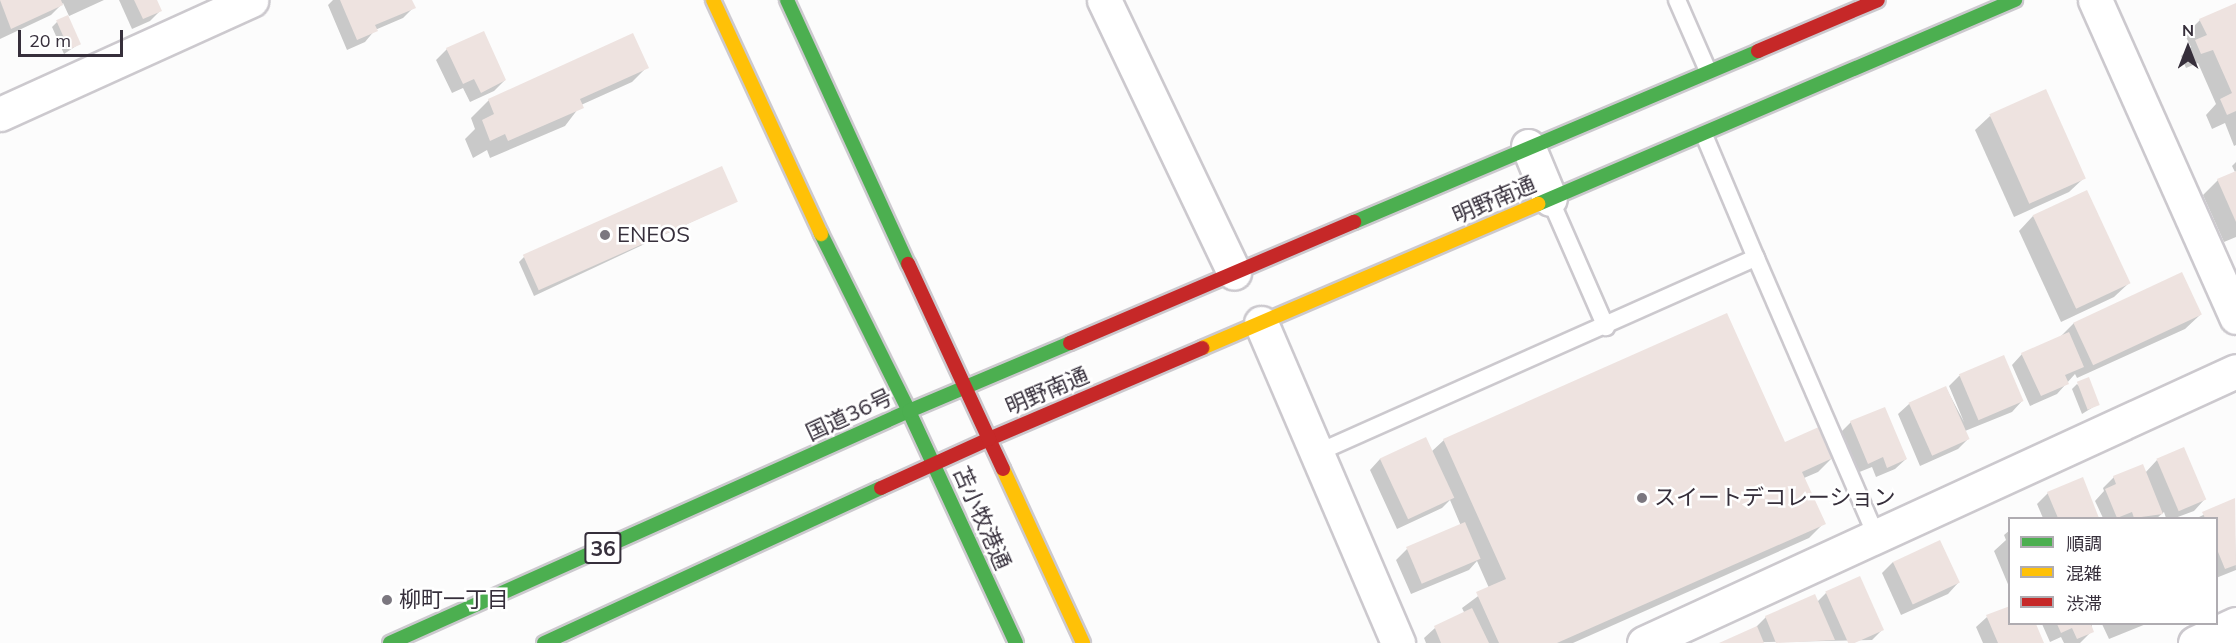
<!DOCTYPE html>
<meta charset="utf-8">
<style>
body{margin:0}
#map{position:relative;width:2236px;height:643px;overflow:hidden;background:#fcfcfc;font-family:Mulish,"Noto Sans JP",sans-serif}
div>[style]{position:absolute}
.shadow>*{inset:0;background:#0003}
.building>*{inset:0;background:#eee3e0;transform-origin:0 0}
.roads{filter:drop-shadow(2px 0 #ccc9ce) drop-shadow(-2px 0 #ccc9ce) drop-shadow(0 2px #ccc9ce) drop-shadow(0 -2px #ccc9ce)}
.lane>*{height:16px;margin:-8px;padding:0 8px;transform-origin:8px;border-radius:8px;background:#fff}
.street>*{height:33px;margin:-16.5px;padding:0 16.5px;transform-origin:16.5px;border-radius:16.5px;background:#fff}
.fast>*{height:14px;margin:-7px;padding:0 7px;transform-origin:7px;border-radius:7px;background:#4caf50}
.slow>*{height:14px;margin:-7px;padding:0 7px;transform-origin:7px;border-radius:7px;background:#ffc107}
.jam>*{height:14px;margin:-7px;padding:0 7px;transform-origin:7px;border-radius:7px;background:#c62828}
.dots>*{width:16px;height:16px;translate:-50% -50%;box-sizing:border-box;border:3px solid #fff;border-radius:50%}
span{translate:-50% -50%;white-space:nowrap;text-align:center;line-height:1.15;-webkit-text-stroke:5px #fff;paint-order:stroke}
.shield-label span{padding:2px 4px;background:#fff;border:2px solid;border-radius:4px;-webkit-text-stroke-width:0}
.shield-label{font-size:21px;color:#362f3b;font-weight:700}
.street-label{font-size:22px;color:#362f3b}
.poi-label{font-size:22px;color:#362f3b}
.left{translate:0 -50%;text-align:left}
.legend{position:absolute;left:2008px;top:517px;width:210px;height:108px;box-sizing:border-box;background:#fff;border:2px solid #afacb1;margin:0;padding:8px 10px;list-style:none;font-size:18px;color:#362f3b}
.legend li{display:flex;align-items:center;gap:12px;height:30px}
.legend b{width:30px;border:2px solid #afacb1}
.north{position:absolute;left:2158px;top:18px;width:60px;height:60px;-webkit-text-stroke:4px #fff;paint-order:stroke;rotate:0deg;font-size:16px;font-weight:700;line-height:24px;text-align:center;color:#362f3b}
.north::after{content:'';display:block;margin:auto;width:21px;height:27px;background:#362f3b;clip-path:polygon(50% 0,100% 100%,50% 72%,0 100%)}
.scale{position:absolute;left:18px;top:30px;width:105px;height:27px;box-sizing:border-box;border:3px solid #362f3b;border-top:0;padding-left:8px;font-size:18px;line-height:21px;white-space:nowrap;color:#362f3b;-webkit-text-stroke:4px #fff;paint-order:stroke}
</style>
<div id="map">
<div class="shadow">
<div style="clip-path:polygon(0 0,104px 0,67px 17px,79px 44px,64px 54px,52px 27px,57px 22px,69px 16px,63px 3px,51px 15px,0 39px)"></div>
<div style="clip-path:polygon(119px 0,155px 0,160px 11px,150px 21px,132px 29px)"></div>
<div style="clip-path:polygon(333px 0,411px 0,414px 7px,403px 18px,375px 30px,365px 42px,347px 50px,328px 5px)"></div>
<div style="clip-path:polygon(2236px 4px,2236px 145px,2234px 146px,2225px 123px,2212px 129px,2206px 115px,2216px 104px,2198px 63px,2186px 68px,2181px 56px,2191px 47px,2185px 35px,2200px 20px)"></div>
<div style="clip-path:polygon(447px 49px,505px 80px,494px 91px,470px 102px,463px 88px,452px 93px,436px 60px)"></div>
<div style="clip-path:polygon(647px 67px,632px 82px,581px 105px,565px 126px,490px 158px,487px 150px,473px 158px,465px 139px,475px 129px,471px 118px,489px 100px)"></div>
<div style="clip-path:polygon(1990px 116px,2084px 178px,2069px 192px,2014px 217px,1975px 130px)"></div>
<div style="clip-path:polygon(2236px 162px,2236px 237px,2224px 242px,2203px 195px,2218px 180px,2235px 172px,2232px 166px)"></div>
<div style="clip-path:polygon(736px 201px,534px 296px,519px 262px,524px 257px)"></div>
<div style="clip-path:polygon(2033px 216px,2129px 283px,2114px 297px,2061px 322px,2019px 231px)"></div>
<div style="clip-path:polygon(2200px 315px,2185px 329px,2077px 378px,2075px 374px,2057px 394px,2030px 406px,2012px 365px,2022px 354px,2059px 338px,2074px 323px)"></div>
<div style="clip-path:polygon(2003px 357px,2022px 401px,2012px 412px,1965px 431px,1968px 439px,1958px 449px,1920px 466px,1898px 414px,1909px 404px,1946px 388px,1964px 422px,1949px 386px,1959px 376px)"></div>
<div style="clip-path:polygon(2077px 384px,2098px 404px,2082px 414px,2072px 389px)"></div>
<div style="clip-path:polygon(1851px 422px,1906px 459px,1895px 469px,1876px 477px,1872px 467px,1857px 473px,1840px 433px)"></div>
<div style="clip-path:polygon(1444px 440px,1784px 444px,1833px 457px,1818px 472px,1804px 478px,1824px 523px,1809px 538px,1573px 643px,1426px 643px,1424px 638px,1435px 628px,1465px 614px,1462px 608px,1489px 588px,1477px 561px,1469px 570px,1411px 594px,1396px 560px,1407px 549px,1461px 526px,1450px 500px,1442px 508px,1397px 529px,1370px 470px,1380px 459px,1431px 452px)"></div>
<div style="clip-path:polygon(2157px 460px,2204px 500px,2194px 511px,2175px 518px,2166px 518px,2164px 512px,2157px 518px,2103px 518px,2095px 501px,2104px 491px,2103px 488px,2114px 477px,2145px 473px)"></div>
<div style="clip-path:polygon(2082px 479px,2098px 518px,2043px 518px,2037px 504px,2048px 493px)"></div>
<div style="clip-path:polygon(2234px 500px,2236px 570px,2216px 578px,2216px 518px,2197px 518px)"></div>
<div style="clip-path:polygon(2010px 530px,2010px 589px,1994px 551px,2006px 540px,2004px 535px)"></div>
<div style="clip-path:polygon(1893px 562px,1958px 583px,1948px 594px,1901px 615px,1882px 573px)"></div>
<div style="clip-path:polygon(1859px 578px,1882px 630px,1872px 640px,1723px 643px,1755px 628px,1766px 617px,1817px 602px,1826px 593px)"></div>
<div style="clip-path:polygon(1987px 617px,2010px 624px,2034px 624px,2042px 643px,1983px 643px,1976px 627px)"></div>
<div style="clip-path:polygon(2042px 624px,2092px 624px,2092px 631px,2080px 643px,2064px 643px,2061px 637px,2050px 642px)"></div>
<div style="clip-path:polygon(2102px 624px,2146px 624px,2109px 639px)"></div>
</div>
<div class="building">
<div style="clip-path:polygon(0 0,61px 0,63px 5px,11px 29px)"></div>
<div style="clip-path:polygon(134px 0,157px 0,162px 11px,143px 19px)"></div>
<div style="clip-path:polygon(340px 0,412px 0,416px 8px,375px 25px,378px 31px,357px 40px)"></div>
<div style="clip-path:polygon(2236px 3px,2236px 111px,2227px 115px,2220px 99px,2232px 93px,2213px 50px,2201px 54px,2195px 40px,2207px 35px,2199px 19px)"></div>
<div style="left:68px;top:15px;width:32px;height:13px;rotate:66deg"></div>
<div style="clip-path:polygon(484px 31px,506px 80px,481px 93px,474px 79px,463px 84px,446px 48px)"></div>
<div style="clip-path:polygon(633px 33px,649px 68px,580px 99px,584px 108px,508px 141px,505px 134px,490px 141px,482px 120px,494px 114px,488px 99px)"></div>
<div style="left:2046px;top:89px;width:98px;height:62px;rotate:66deg"></div>
<div style="left:722px;top:166px;width:39px;height:218px;rotate:66deg"></div>
<div style="clip-path:polygon(2236px 171px,2236px 222px,2217px 179px)"></div>
<div style="left:2087px;top:190px;width:103px;height:60px;rotate:65deg"></div>
<div style="left:2182px;top:272px;width:47px;height:120px;rotate:65deg"></div>
<div style="clip-path:polygon(1727px 313px,1785px 442px,1821px 426px,1835px 457px,1802px 472px,1826px 524px,1557px 643px,1499px 643px,1476px 592px,1506px 579px,1443px 439px)"></div>
<div style="clip-path:polygon(2069px 332px,2084px 367px,2065px 375px,2069px 384px,2041px 396px,2021px 353px)"></div>
<div style="left:2004px;top:355px;width:50px;height:49px;rotate:67deg"></div>
<div style="left:2089px;top:377px;width:30px;height:13px;rotate:69deg"></div>
<div style="left:1946px;top:386px;width:58px;height:41px;rotate:66deg"></div>
<div style="clip-path:polygon(1885px 407px,1907px 459px,1887px 468px,1883px 457px,1868px 464px,1850px 421px)"></div>
<div style="left:1426px;top:437px;width:67px;height:51px;rotate:65deg"></div>
<div style="left:2184px;top:447px;width:57px;height:30px;rotate:67deg"></div>
<div style="clip-path:polygon(2143px 464px,2163px 514px,2134px 518px,2132px 512px,2117px 518px,2105px 489px,2116px 484px,2113px 476px)"></div>
<div style="clip-path:polygon(2083px 477px,2099px 518px,2058px 518px,2047px 492px)"></div>
<div style="clip-path:polygon(2235px 498px,2236px 565px,2225px 569px,2216px 547px,2216px 518px,2205px 518px,2202px 512px)"></div>
<div style="left:1465px;top:522px;width:40px;height:64px;rotate:67deg"></div>
<div style="left:1940px;top:540px;width:47px;height:52px;rotate:65deg"></div>
<div style="left:1860px;top:576px;width:59px;height:38px;rotate:66deg"></div>
<div style="clip-path:polygon(1815px 594px,1835px 640px,1776px 643px,1765px 616px)"></div>
<div style="clip-path:polygon(2010px 606px,2010px 624px,2036px 624px,2044px 643px,1998px 643px,1986px 615px)"></div>
<div style="clip-path:polygon(1472px 608px,1489px 643px,1441px 643px,1434px 626px)"></div>
<div style="clip-path:polygon(2057px 624px,2091px 624px,2094px 632px,2077px 639px,2072px 628px,2061px 633px)"></div>
<div style="clip-path:polygon(1757px 626px,1764px 643px,1719px 643px)"></div>
</div>
<div class="roads">
<div class="lane">
<div style="left:1677px;top:0;width:77px;rotate:66.4deg"></div>
<div style="left:1704px;top:135px;width:134px;rotate:67.1deg"></div>
<div style="left:1550px;top:199px;width:140px;rotate:66.4deg"></div>
<div style="left:1317px;top:453px;width:480px;rotate:-24deg"></div>
<div style="left:1756px;top:258px;width:304px;rotate:66.6deg"></div>
</div>
<div class="street">
<div style="left:1104px;top:0;width:302px;rotate:64.5deg"></div>
<div style="left:2095px;top:0;width:347px;rotate:66deg"></div>
<div style="left:0;top:114px;width:276px;rotate:-24.4deg"></div>
<div style="left:1528px;top:146px;width:57px;rotate:67.5deg"></div>
<div style="left:1261px;top:323px;width:348px;rotate:66.8deg"></div>
<div style="left:1644px;top:643px;width:651px;rotate:-24.68deg"></div>
<div style="left:2195px;top:643px;width:45px;rotate:-24.9deg"></div>
</div>
<div class="fast">
<div style="left:787px;top:0;width:290px;rotate:65.4deg"></div>
<div style="left:1538px;top:204px;width:519px;rotate:-23.16deg"></div>
<div style="left:1354px;top:222px;width:439px;rotate:-22.9deg"></div>
<div style="left:390px;top:643px;width:568px;rotate:-24.09deg"></div>
<div style="left:909px;top:411px;width:198px;rotate:-116.4deg"></div>
<div style="left:544px;top:643px;width:371px;rotate:-24.7deg"></div>
<div style="left:1016px;top:643px;width:255px;rotate:-114.8deg"></div>
<div style="left:909px;top:411px;width:175px;rotate:-22.9deg"></div>
</div>
<div class="slow">
<div style="left:713px;top:0;width:258px;rotate:65.2deg"></div>
<div style="left:1202px;top:348px;width:366px;rotate:-23.2deg"></div>
<div style="left:1003px;top:469px;width:192px;rotate:65.3deg"></div>
</div>
<div class="jam">
<div style="left:1758px;top:51px;width:130px;rotate:-23deg"></div>
<div style="left:1070px;top:343px;width:309px;rotate:-23.1deg"></div>
<div style="left:1003px;top:469px;width:33px;rotate:-115deg"></div>
<div style="left:989px;top:439px;width:232px;rotate:-23.1deg"></div>
<div style="left:881px;top:488px;width:119px;rotate:-24.4deg"></div>
<div style="left:989px;top:439px;width:193px;rotate:-114.8deg"></div>
</div>
</div>
<div class="dots">
<div style="left:605px;top:235px;background:#7b777f"></div>
<div style="left:1642px;top:498px;background:#7b777f"></div>
<div style="left:387px;top:600px;background:#7b777f"></div>
</div>
<div class="shield-label">
<span style="left:603px;top:548px">36</span>
</div>
<div class="street-label">
<span style="left:1494px;top:200px;rotate:-23deg">明野南通</span>
<span style="left:1047px;top:391px;rotate:-23deg">明野南通</span>
<span style="left:849px;top:415px;rotate:-25deg">国道36号</span>
<span style="left:982px;top:518px;rotate:66deg">苫小牧港通</span>
</div>
<div class="poi-label">
<span class="left" style="left:617px;top:235px">ENEOS</span>
<span class="left" style="left:1654px;top:498px">スイートデコレーション</span>
<span class="left" style="left:399px;top:600px">柳町一丁目</span>
</div>
<ul class="legend">
<li><b style="height:8px;background:#4caf50"></b>順調</li>
<li><b style="height:8px;background:#ffc107"></b>混雑</li>
<li><b style="height:8px;background:#c62828"></b>渋滞</li>
</ul>
<div class="north">N</div>
<div class="scale">20 m</div>
</div>
